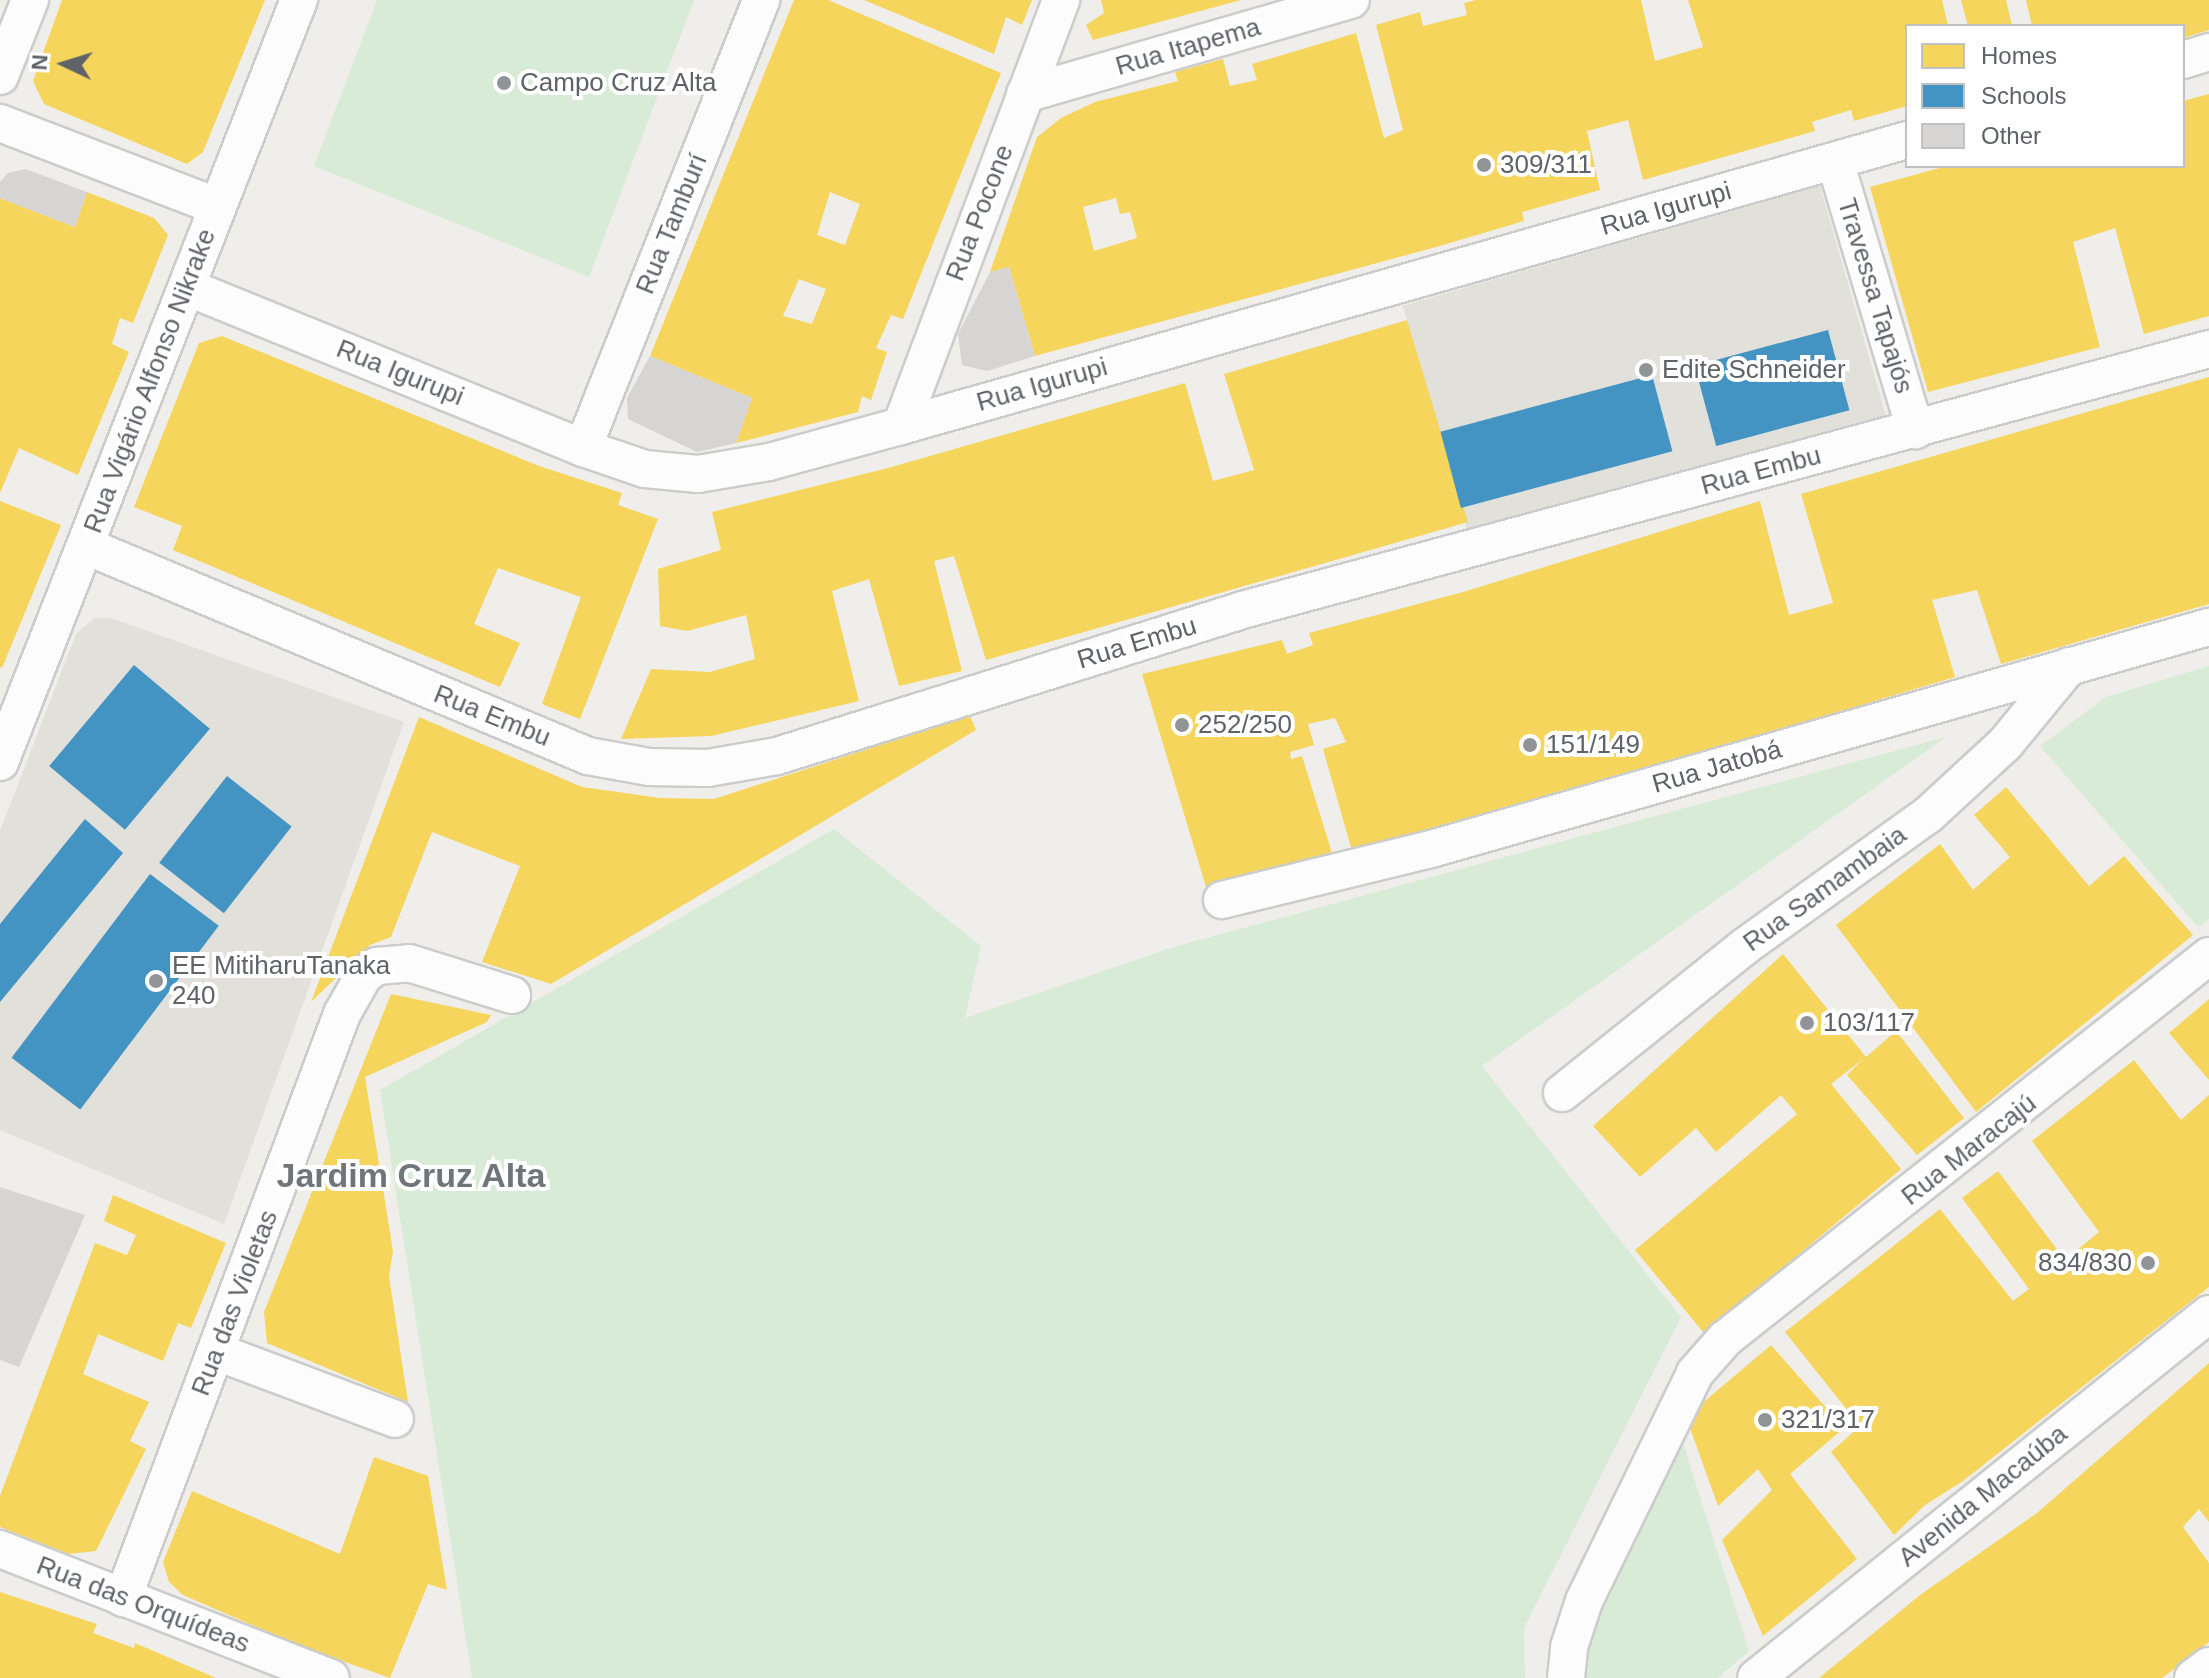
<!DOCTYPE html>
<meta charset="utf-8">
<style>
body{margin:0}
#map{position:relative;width:2209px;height:1678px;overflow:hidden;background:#efeeea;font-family:Helvetica,sans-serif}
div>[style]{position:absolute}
.education>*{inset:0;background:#e2e0da;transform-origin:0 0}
.green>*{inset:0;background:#d8ebd6}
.homes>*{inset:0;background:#f6d55c}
.schools>*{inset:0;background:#4393c3;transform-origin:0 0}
.building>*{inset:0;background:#d6d5d3}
.roads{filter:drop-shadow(2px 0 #cbcccc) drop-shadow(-2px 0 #cbcccc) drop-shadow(0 2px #cbcccc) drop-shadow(0 -2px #cbcccc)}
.minor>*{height:36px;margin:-18px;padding:0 18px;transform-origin:18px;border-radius:18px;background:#fdfcfc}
.dots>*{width:22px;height:22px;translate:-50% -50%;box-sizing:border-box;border:4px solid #fff;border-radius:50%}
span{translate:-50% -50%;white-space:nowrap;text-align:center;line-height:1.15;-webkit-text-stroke:8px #fff;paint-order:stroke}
.street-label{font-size:26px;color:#5f6368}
.poi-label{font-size:26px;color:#5f6368}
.left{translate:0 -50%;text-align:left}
.right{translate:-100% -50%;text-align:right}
.district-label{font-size:34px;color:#70757a;font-weight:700}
.legend{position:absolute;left:1905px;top:24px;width:280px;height:144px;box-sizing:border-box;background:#fff;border:2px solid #bfc1c3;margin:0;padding:10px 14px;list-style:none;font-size:24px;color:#5f6368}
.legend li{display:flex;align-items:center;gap:16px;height:40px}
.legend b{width:40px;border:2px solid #bfc1c3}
.north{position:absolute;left:24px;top:24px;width:80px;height:80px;-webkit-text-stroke:6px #fff;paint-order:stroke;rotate:274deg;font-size:22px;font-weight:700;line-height:32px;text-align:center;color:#5f6368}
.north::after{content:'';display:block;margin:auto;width:28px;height:36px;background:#5f6368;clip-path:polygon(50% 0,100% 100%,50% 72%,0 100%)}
</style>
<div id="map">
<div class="education">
<div style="left:1820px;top:186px;width:242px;height:434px;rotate:74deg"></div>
<div style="clip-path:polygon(94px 618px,111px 618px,404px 722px,224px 1224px,0 1130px,0 831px,76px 634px)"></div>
</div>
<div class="green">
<div style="clip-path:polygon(377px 0,694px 0,589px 277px,314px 166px)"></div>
<div style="clip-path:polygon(2209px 666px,2209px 919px,2198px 927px,2040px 746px,2106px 697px)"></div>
<div style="clip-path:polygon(1946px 737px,1482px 1066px,1681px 1317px,1524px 1628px,1525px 1678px,472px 1678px,380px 1090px,834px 829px,981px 946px,965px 1018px,1174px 947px)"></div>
<div style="clip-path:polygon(1681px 1437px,1749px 1651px,1718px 1678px,1584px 1678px,1600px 1598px)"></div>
</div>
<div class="homes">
<div style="clip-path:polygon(62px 0,265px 0,203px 152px,187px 164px,44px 104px,33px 81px)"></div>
<div style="clip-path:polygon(evenodd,794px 0,828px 0,1001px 73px,903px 319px,891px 315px,876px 348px,887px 352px,871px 400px,862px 396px,858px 412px,736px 443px,752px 398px,650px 356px,794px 0,830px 192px,860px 204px,845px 245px,817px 235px,830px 192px,794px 0,799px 279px,826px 289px,812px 324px,783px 316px,799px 279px)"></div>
<div style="clip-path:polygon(864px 0,1032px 0,1022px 25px,1006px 17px,994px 54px)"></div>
<div style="clip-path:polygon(1101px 0,1241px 0,1093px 40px,1086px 25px,1104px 13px)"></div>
<div style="clip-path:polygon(evenodd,1476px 0,1641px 0,1655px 61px,1703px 47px,1688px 0,1942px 0,1948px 26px,1907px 26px,1907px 106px,1854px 121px,1851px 110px,1812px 122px,1815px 131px,1643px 180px,1628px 120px,1587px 131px,1600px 190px,1522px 212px,1524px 221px,1436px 247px,1035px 356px,1009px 267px,990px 272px,1037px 137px,1061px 118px,1095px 102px,1178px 81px,1175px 72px,1223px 59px,1230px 86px,1257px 80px,1252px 64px,1356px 33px,1384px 138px,1403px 130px,1376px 25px,1420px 12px,1423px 26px,1467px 15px,1464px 3px,1476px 0,1116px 198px,1120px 214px,1130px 212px,1137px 238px,1094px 251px,1083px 207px,1116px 198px)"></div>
<div style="clip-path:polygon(1961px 0,2006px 0,2012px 26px,1968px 26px)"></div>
<div style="clip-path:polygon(2026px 0,2209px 0,2209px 30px,2183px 38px,2183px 26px,2032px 26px)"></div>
<div style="clip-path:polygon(2209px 94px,2209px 316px,2144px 334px,2115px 228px,2073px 242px,2100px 347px,1928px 392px,1870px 187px,1947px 166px,2183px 166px,2183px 101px)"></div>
<div style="clip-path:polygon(87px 192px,154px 218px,168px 235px,133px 323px,120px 318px,112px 344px,129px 352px,78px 475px,19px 448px,0 493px,0 198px,75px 227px)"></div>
<div style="clip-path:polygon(1407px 320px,1468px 522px,986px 660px,954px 556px,934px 561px,962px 671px,899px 686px,869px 579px,832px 591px,859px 701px,711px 736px,621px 739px,651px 669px,710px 672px,755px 659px,746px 615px,687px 631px,660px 626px,658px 569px,721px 550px,712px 512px,888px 468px,1185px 383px,1213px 481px,1254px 470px,1224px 374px)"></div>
<div style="clip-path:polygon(222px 336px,539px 466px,622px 493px,618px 505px,658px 519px,580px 719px,542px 704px,581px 597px,498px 568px,474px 624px,520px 643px,500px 687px,173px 550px,182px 526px,134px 507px,199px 343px)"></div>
<div style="clip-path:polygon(2209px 377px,2209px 604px,2001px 664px,1977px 590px,1932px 600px,1955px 677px,1478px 819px,1352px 851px,1323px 749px,1346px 742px,1335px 718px,1308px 724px,1314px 745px,1290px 752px,1291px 759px,1302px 756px,1332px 853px,1206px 887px,1142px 674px,1282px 640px,1287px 654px,1313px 645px,1309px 633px,1463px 592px,1760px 501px,1789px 615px,1833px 603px,1801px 494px)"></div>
<div style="clip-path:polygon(0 501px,61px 525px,2px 668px,0 667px)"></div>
<div style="clip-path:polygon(970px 716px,976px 730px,551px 984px,482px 962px,520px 866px,432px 832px,391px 937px,370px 945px,311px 1002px,419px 717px,582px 787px,660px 798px,714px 799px)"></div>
<div style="clip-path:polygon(2006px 787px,2089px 886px,2124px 856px,2193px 935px,1976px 1112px,1836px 925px,1940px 844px,1973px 890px,2010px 857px,1974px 815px)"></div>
<div style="clip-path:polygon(1783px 954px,1866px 1057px,1896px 1031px,1964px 1118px,1917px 1155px,1847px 1075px,1863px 1059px,1831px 1084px,1901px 1169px,1704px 1333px,1635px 1250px,1797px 1114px,1781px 1095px,1716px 1152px,1696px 1128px,1640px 1177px,1593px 1126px)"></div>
<div style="clip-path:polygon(391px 994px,491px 1015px,487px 1022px,365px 1077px,393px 1251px,389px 1276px,408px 1402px,267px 1343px,264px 1312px)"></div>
<div style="clip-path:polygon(2209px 999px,2209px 1080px,2169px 1033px)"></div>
<div style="clip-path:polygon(2134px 1060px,2181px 1120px,2209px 1095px,2209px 1287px,1963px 1481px,1925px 1505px,1894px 1535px,1831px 1452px,1860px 1426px,1785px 1332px,1940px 1209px,2013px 1301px,2029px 1289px,1962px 1198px,1998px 1171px,2065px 1260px,2099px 1232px,2032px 1141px)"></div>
<div style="clip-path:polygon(113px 1195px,226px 1243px,191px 1328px,178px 1323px,163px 1361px,98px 1334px,83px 1374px,149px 1402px,130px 1441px,146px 1449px,96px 1551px,69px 1554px,0 1527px,0 1496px,95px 1243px,127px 1255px,136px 1235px,104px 1221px)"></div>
<div style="clip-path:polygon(1771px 1345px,1844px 1428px,1790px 1474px,1857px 1559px,1763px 1636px,1722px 1540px,1772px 1490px,1758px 1469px,1718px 1506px,1686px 1417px)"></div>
<div style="clip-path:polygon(2209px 1363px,2209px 1522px,2199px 1509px,2183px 1527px,2209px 1563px,2209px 1642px,2193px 1655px,2162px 1678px,1819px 1678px,1920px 1595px,2037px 1513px)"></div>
<div style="clip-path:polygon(374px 1457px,428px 1476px,447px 1590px,428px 1584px,390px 1678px,303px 1647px,183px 1595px,169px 1582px,163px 1562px,192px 1491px,340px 1554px)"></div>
<div style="clip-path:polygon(0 1592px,97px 1624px,93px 1633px,134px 1648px,135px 1643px,216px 1678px,0 1678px)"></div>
</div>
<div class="schools">
<div style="left:1828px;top:330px;width:83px;height:138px;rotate:75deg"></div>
<div style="left:1652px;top:375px;width:79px;height:219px;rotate:75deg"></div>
<div style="left:134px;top:665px;width:99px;height:132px;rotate:40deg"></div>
<div style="left:227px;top:776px;width:82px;height:110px;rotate:38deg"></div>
<div style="clip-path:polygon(85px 819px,123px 853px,0 1002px,0 924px)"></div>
<div style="left:150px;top:874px;width:86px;height:230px;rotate:37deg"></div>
</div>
<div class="building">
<div style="clip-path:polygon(26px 169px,87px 192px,75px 227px,0 198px,0 182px,8px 173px)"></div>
<div style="clip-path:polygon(1009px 267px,1035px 356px,987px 371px,962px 365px,958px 334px,990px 272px)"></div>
<div style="clip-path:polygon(650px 356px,752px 398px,736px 443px,697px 452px,628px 419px,627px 398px)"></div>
<div style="clip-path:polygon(0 1187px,85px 1215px,19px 1367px,0 1360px)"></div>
</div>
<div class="roads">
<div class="minor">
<div style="left:2183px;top:60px;width:27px;rotate:-17deg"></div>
<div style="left:0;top:76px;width:82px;rotate:-68.5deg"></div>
<div style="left:1025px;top:94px;width:339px;rotate:-16.1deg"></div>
<div style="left:0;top:123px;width:231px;rotate:21deg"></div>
<div style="left:1835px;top:161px;width:281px;rotate:73.4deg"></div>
<div style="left:189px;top:288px;width:425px;rotate:22.1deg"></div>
<div style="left:583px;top:448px;width:65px;rotate:18.7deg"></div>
<div style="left:645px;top:469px;width:53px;rotate:5.4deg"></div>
<div style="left:698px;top:474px;width:72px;rotate:-9.6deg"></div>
<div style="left:769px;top:462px;width:137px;rotate:-15.3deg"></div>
<div style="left:901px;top:426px;width:1046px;rotate:-15.87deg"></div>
<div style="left:901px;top:426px;width:455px;rotate:-69.4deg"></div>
<div style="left:583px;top:448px;width:482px;rotate:-68.3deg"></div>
<div style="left:86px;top:546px;width:544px;rotate:22.7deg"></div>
<div style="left:588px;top:756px;width:62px;rotate:10.2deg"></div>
<div style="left:649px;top:767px;width:59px;rotate:1deg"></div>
<div style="left:708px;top:768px;width:70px;rotate:-9.9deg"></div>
<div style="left:777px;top:756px;width:491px;rotate:-17.4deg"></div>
<div style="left:1246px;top:609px;width:997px;rotate:-15.11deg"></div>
<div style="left:0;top:762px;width:819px;rotate:-68.58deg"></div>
<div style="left:1222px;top:900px;width:215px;rotate:-13.7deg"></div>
<div style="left:1431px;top:849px;width:809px;rotate:-15.93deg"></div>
<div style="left:1562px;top:1093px;width:233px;rotate:-38.7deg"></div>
<div style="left:1744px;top:947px;width:226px;rotate:-35.7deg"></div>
<div style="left:1928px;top:815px;width:105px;rotate:-42.7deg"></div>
<div style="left:2005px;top:744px;width:101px;rotate:-50.6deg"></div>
<div style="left:217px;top:1352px;width:190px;rotate:20.6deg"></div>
<div style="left:0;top:1549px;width:355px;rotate:21.3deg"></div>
<div style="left:123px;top:1598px;width:624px;rotate:-69.44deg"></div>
<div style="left:342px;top:1014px;width:45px;rotate:-60.6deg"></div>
<div style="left:364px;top:975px;width:16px;rotate:-35deg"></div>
<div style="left:377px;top:966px;width:32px;rotate:-5deg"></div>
<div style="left:409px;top:963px;width:108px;rotate:17.3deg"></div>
<div style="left:1566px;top:1678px;width:31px;rotate:-84deg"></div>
<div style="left:1569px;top:1647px;width:48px;rotate:-71.9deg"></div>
<div style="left:1584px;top:1601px;width:254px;rotate:-64deg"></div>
<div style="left:1695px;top:1373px;width:45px;rotate:-48.6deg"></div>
<div style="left:1725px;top:1339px;width:617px;rotate:-38.36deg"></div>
<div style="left:1756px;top:1678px;width:581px;rotate:-38.78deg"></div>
<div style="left:2193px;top:1678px;width:20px;rotate:-37deg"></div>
</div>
</div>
<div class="dots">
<div style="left:504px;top:83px;background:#919496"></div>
<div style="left:1484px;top:165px;background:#919496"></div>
<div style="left:1646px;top:370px;background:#919496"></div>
<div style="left:1182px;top:725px;background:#919496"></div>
<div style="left:1530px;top:745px;background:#919496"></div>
<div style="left:156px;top:981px;background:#919496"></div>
<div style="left:1807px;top:1023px;background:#919496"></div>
<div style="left:2148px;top:1263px;background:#919496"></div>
<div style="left:1765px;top:1420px;background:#919496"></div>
</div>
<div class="street-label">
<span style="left:1188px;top:47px;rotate:-16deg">Rua Itapema</span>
<span style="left:1666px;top:209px;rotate:-16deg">Rua Igurupi</span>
<span style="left:980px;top:213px;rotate:-69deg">Rua Pocone</span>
<span style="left:672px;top:224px;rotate:-68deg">Rua Tamburí</span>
<span style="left:1875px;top:296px;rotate:73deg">Travessa Tapajós</span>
<span style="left:400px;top:373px;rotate:22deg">Rua Igurupi</span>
<span style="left:150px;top:381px;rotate:-69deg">Rua Vigário Alfonso Nikrake</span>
<span style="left:1042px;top:385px;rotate:-16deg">Rua Igurupi</span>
<span style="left:1761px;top:471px;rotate:-15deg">Rua Embu</span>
<span style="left:1137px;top:643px;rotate:-17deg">Rua Embu</span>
<span style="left:492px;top:716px;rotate:22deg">Rua Embu</span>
<span style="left:1717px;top:767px;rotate:-16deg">Rua Jatobá</span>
<span style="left:1825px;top:889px;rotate:-36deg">Rua Samambaia</span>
<span style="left:1969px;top:1150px;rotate:-38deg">Rua Maracajú</span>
<span style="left:235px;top:1303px;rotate:-69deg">Rua das Violetas</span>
<span style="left:1983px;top:1496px;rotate:-39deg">Avenida Macaúba</span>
<span style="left:143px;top:1605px;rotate:21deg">Rua das Orquídeas</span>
</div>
<div class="poi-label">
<span class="left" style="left:520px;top:83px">Campo Cruz Alta</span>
<span class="left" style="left:1500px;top:165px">309/311</span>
<span class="left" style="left:1662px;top:370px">Edite Schneider</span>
<span class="left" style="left:1198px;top:725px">252/250</span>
<span class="left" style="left:1546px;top:745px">151/149</span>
<span class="left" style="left:172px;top:981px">EE MitiharuTanaka<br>240</span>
<span class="left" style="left:1823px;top:1023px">103/117</span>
<span class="right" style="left:2132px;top:1263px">834/830</span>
<span class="left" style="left:1781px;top:1420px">321/317</span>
</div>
<div class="district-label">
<span style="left:411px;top:1176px">Jardim Cruz Alta</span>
</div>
<ul class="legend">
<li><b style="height:22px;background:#f6d55c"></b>Homes</li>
<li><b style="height:22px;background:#4393c3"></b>Schools</li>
<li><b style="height:22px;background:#d6d5d3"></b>Other</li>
</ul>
<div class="north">N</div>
</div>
